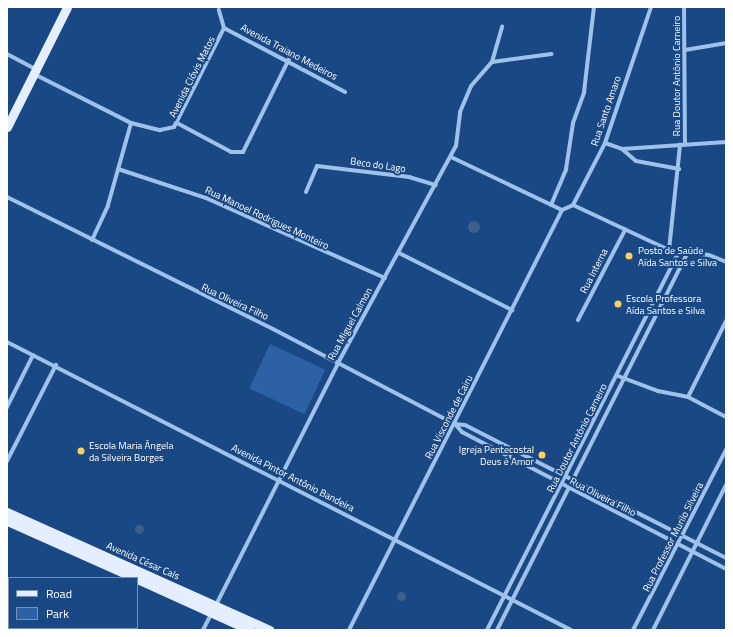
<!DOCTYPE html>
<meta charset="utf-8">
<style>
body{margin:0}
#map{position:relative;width:733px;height:637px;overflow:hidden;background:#1a4884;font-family:"Titillium Web",sans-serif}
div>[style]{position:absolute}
.green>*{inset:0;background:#2c62a3;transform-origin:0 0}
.water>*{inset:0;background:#3c5f8b}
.round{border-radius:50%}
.street>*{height:4px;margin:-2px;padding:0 2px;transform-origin:2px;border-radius:2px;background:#9fc2ec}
.primary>*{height:9px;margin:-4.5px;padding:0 4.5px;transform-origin:4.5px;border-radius:4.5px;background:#e4eeff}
.dots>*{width:11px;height:11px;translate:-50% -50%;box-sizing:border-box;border:2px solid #1a4884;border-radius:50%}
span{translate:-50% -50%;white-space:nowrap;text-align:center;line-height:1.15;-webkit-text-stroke:4px #1a4884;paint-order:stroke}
.street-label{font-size:10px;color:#fff}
.poi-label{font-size:10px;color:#fff}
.left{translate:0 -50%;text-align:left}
.right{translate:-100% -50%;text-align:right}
.frame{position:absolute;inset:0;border:8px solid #fff;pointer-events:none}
.legend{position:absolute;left:8px;top:577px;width:130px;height:52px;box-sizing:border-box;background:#1a4884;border:1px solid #7691b5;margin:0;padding:5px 7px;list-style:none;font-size:12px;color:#fff}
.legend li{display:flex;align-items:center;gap:8px;height:20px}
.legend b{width:20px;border:1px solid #7691b5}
</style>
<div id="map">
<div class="green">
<div style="left:270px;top:344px;width:61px;height:49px;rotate:25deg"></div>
</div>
<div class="water">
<div class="round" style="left:468px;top:221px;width:12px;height:12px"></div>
<div class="round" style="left:134.5px;top:524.5px;width:9px;height:9px"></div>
<div class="round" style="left:396.5px;top:591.5px;width:9px;height:9px"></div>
</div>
<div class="street">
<div style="left:684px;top:7px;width:137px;rotate:89.6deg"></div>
<div style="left:224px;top:28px;width:137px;rotate:27.9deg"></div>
<div style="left:685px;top:50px;width:42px;rotate:-9.7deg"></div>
<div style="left:7px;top:54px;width:32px;rotate:28deg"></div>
<div style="left:492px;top:62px;width:60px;rotate:-7.7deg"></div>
<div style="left:34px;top:74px;width:109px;rotate:26.8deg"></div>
<div style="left:131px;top:123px;width:30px;rotate:14deg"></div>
<div style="left:160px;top:130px;width:14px;rotate:-12deg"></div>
<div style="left:174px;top:127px;width:111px;rotate:-63.2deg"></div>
<div style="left:224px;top:28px;width:19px;rotate:-106deg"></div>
<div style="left:177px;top:123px;width:61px;rotate:28.2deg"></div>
<div style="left:231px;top:152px;width:12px"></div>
<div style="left:243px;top:152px;width:104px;rotate:-63.7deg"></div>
<div style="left:605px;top:143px;width:18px;rotate:19deg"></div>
<div style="left:622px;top:149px;width:18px;rotate:41deg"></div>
<div style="left:636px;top:161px;width:44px;rotate:10.5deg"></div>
<div style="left:622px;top:149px;width:104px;rotate:-3.9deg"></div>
<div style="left:451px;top:157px;width:123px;rotate:25.5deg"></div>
<div style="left:118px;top:169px;width:93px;rotate:18.2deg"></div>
<div style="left:206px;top:198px;width:196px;rotate:24.1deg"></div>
<div style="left:306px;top:192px;width:28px;rotate:-67deg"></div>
<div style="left:317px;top:166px;width:93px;rotate:6.8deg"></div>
<div style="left:409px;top:177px;width:28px;rotate:17deg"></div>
<div style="left:7px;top:197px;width:297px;rotate:26.4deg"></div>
<div style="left:273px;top:329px;width:205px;rotate:27.6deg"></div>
<div style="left:455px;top:424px;width:11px;rotate:49deg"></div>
<div style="left:462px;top:432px;width:297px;rotate:27.4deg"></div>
<div style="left:551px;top:205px;width:39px;rotate:-67deg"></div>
<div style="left:566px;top:169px;width:47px;rotate:-81.3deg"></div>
<div style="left:573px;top:123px;width:33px;rotate:-70deg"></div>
<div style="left:584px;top:92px;width:86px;rotate:-83.3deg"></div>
<div style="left:573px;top:205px;width:106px;rotate:25.1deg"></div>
<div style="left:669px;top:250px;width:40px;rotate:7.1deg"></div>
<div style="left:709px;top:255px;width:18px;rotate:22deg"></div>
<div style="left:562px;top:210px;width:12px;rotate:-24deg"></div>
<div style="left:573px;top:205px;width:70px;rotate:-62.7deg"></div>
<div style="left:605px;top:143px;width:144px;rotate:-71.3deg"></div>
<div style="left:92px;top:240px;width:38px;rotate:-65deg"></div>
<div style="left:108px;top:205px;width:85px;rotate:-74.3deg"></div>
<div style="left:669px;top:250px;width:106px;rotate:-84deg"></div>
<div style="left:399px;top:253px;width:127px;rotate:26.8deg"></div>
<div style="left:578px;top:320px;width:102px;rotate:-62.4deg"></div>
<div style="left:7px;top:342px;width:633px;rotate:27.05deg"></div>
<div style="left:618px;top:376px;width:43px;rotate:20.6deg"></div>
<div style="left:658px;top:391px;width:31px;rotate:11deg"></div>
<div style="left:688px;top:397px;width:43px;rotate:27.8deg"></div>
<div style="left:688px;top:397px;width:85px;rotate:-63.4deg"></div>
<div style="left:7px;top:407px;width:58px;rotate:-63.4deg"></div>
<div style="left:455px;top:424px;width:10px;rotate:6deg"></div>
<div style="left:465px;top:425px;width:293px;rotate:27deg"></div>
<div style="left:7px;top:461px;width:108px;rotate:-63deg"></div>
<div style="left:216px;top:605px;width:271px;rotate:-63.2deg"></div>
<div style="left:338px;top:363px;width:247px;rotate:-61.5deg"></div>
<div style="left:456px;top:146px;width:34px;rotate:-83deg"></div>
<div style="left:460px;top:112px;width:28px;rotate:-67deg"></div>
<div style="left:471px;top:86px;width:32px;rotate:-49deg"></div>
<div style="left:492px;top:62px;width:37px;rotate:-74deg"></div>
<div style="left:203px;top:630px;width:20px;rotate:-63deg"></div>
<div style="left:349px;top:630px;width:471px;rotate:-63.1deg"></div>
<div style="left:487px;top:630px;width:424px;rotate:-63.1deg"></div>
<div style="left:497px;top:630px;width:424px;rotate:-63.2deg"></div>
<div style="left:633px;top:630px;width:203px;rotate:-62.7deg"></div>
<div style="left:653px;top:630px;width:162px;rotate:-63.3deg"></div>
</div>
<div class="primary">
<div style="left:7px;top:127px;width:134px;rotate:-63.4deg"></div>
<div style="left:7px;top:512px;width:288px;rotate:24.2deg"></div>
<div style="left:7px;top:521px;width:140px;rotate:24deg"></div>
<div style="left:137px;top:579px;width:124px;rotate:24.3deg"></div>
</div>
<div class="dots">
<div style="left:629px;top:256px;background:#fecf5a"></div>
<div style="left:618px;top:304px;background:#fecf5a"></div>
<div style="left:81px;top:451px;background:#fecf5a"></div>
<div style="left:542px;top:455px;background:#fecf5a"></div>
</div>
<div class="street-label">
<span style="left:289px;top:52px;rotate:28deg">Avenida Traiano Medeiros</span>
<span style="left:677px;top:76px;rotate:-90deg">Rua Doutor Antônio Carneiro</span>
<span style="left:192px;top:77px;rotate:-63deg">Avenida Clóvis Matos</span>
<span style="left:606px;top:111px;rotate:-71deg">Rua Santo Amaro</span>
<span style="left:378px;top:165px;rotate:8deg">Beco do Lago</span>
<span style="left:267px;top:218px;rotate:25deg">Rua Manoel Rodrigues Monteiro</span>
<span style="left:594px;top:271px;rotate:-63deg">Rua Interna</span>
<span style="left:235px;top:302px;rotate:25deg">Rua Oliveira Filho</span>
<span style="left:350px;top:324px;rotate:-61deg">Rua Miguel Calmon</span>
<span style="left:449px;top:417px;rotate:-63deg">Rua Visconde de Cairu</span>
<span style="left:577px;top:438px;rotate:-63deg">Rua Doutor Antônio Carneiro</span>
<span style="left:293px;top:478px;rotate:27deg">Avenida Pintor Antônio Bandeira</span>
<span style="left:603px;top:497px;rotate:27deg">Rua Oliveira Filho</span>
<span style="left:673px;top:537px;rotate:-63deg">Rua Professor Murilo Silveira</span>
<span style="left:143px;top:561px;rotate:24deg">Avenida César Cals</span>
</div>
<div class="poi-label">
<span class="left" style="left:638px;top:256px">Posto de Saúde<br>Aída Santos e Silva</span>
<span class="left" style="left:626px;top:304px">Escola Professora<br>Aída Santos e Silva</span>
<span class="left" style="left:89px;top:451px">Escola Maria Ângela<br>da Silveira Borges</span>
<span class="right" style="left:534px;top:455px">Igreja Pentecostal<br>Deus é Amor</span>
</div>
<div class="frame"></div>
<ul class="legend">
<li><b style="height:5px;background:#e4eeff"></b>Road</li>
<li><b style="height:11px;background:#2c62a3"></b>Park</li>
</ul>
</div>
